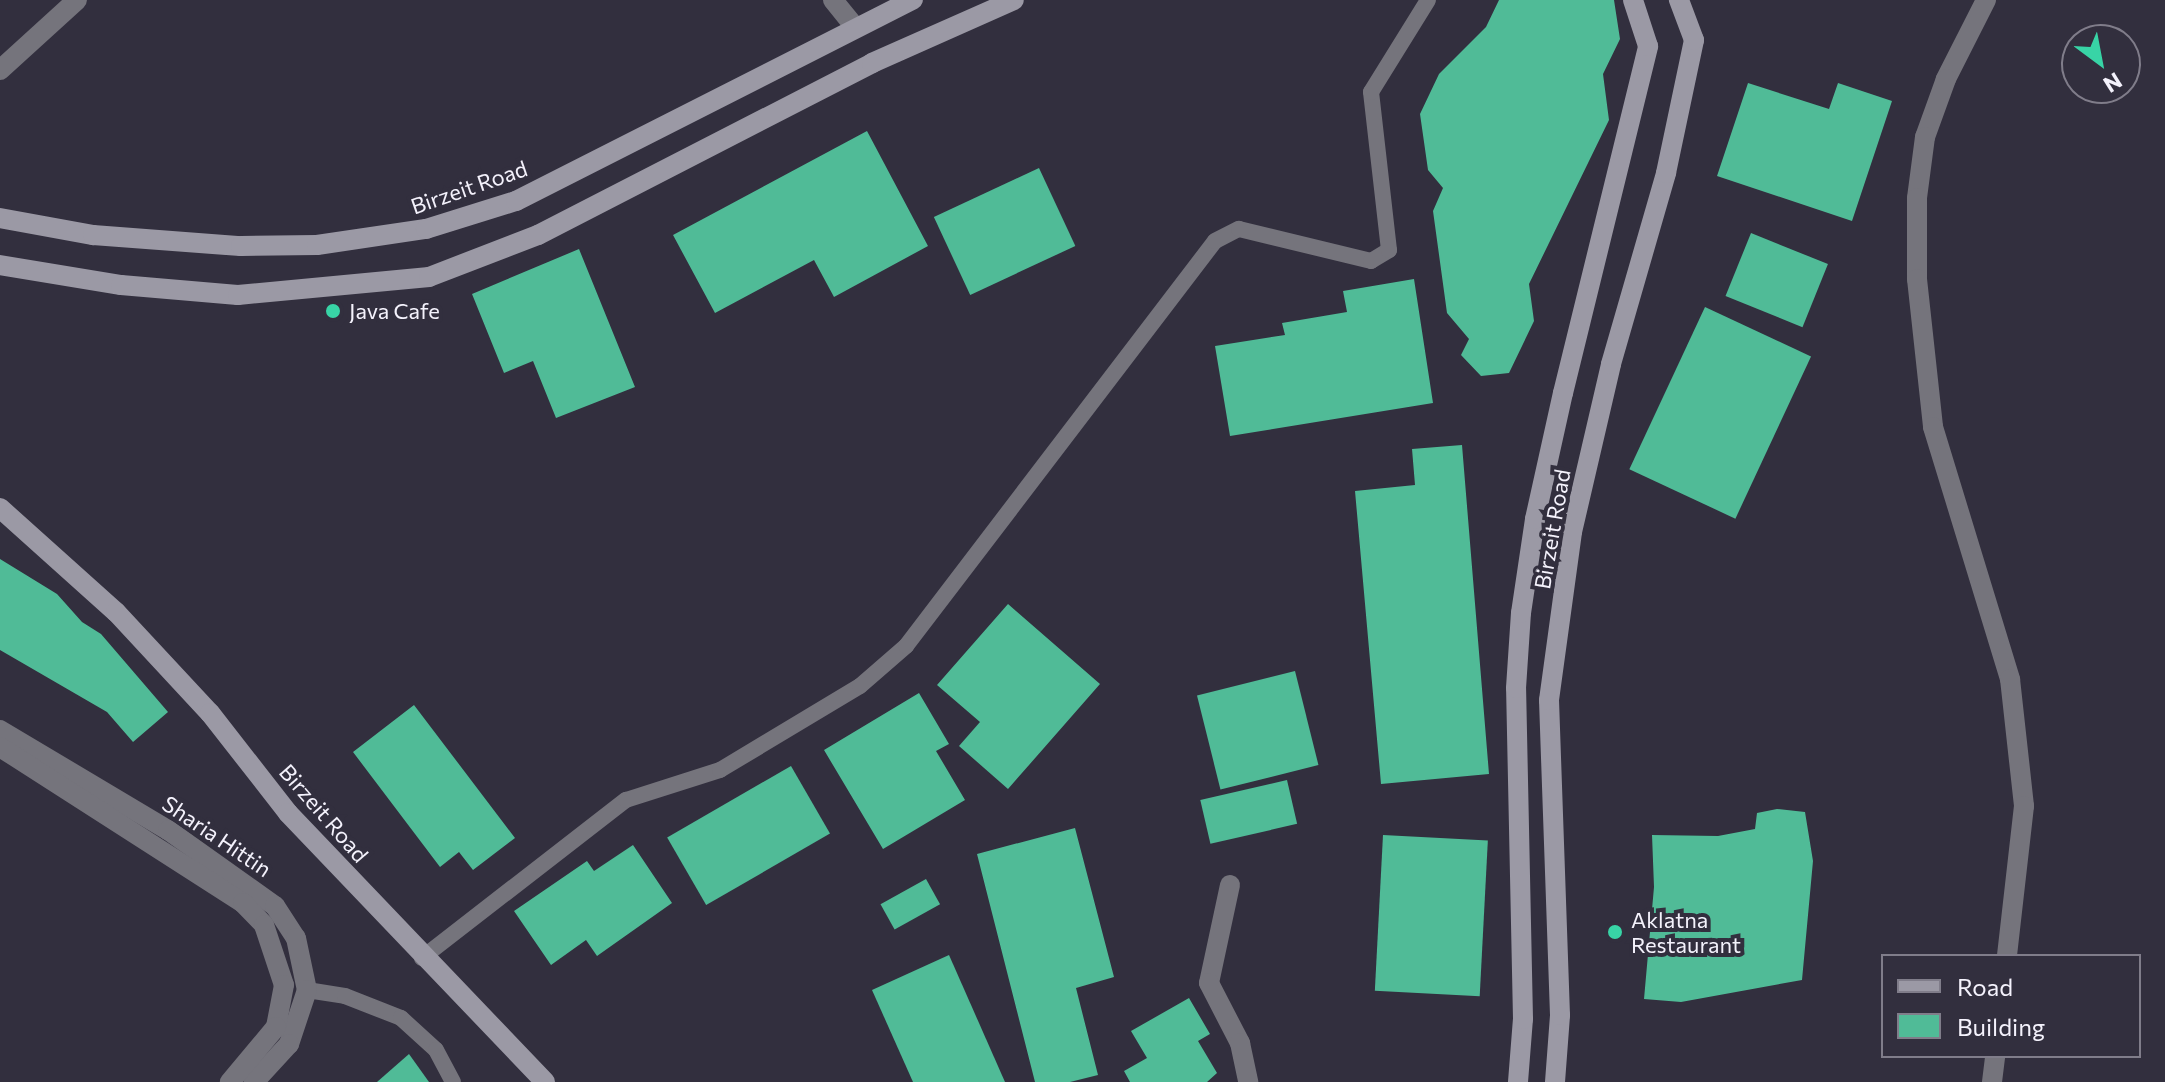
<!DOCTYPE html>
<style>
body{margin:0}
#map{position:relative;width:2165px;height:1082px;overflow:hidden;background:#322f3e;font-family:Commissioner,sans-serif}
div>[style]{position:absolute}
.building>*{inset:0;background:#50bb97;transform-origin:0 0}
.service>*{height:16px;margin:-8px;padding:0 8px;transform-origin:8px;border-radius:8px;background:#75747c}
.minor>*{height:20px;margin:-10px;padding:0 10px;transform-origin:10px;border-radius:10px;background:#75747c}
.secondary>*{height:20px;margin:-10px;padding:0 10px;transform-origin:10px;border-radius:10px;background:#9b99a5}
.dots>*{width:22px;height:22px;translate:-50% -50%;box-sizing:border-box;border:4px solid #322f3e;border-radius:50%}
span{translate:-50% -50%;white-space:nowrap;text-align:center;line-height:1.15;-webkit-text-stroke:8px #322f3e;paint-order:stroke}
.street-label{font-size:22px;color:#f4f2fc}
.poi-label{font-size:22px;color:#f4f2fc}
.left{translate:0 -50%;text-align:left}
.legend{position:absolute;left:1881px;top:954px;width:260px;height:104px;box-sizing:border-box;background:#322f3e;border:2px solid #807d8a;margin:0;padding:10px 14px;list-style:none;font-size:24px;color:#f4f2fc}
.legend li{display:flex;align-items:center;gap:16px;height:40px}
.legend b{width:40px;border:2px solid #807d8a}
.north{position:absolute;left:2061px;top:24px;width:80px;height:80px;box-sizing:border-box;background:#322f3e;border:2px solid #807d8a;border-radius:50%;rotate:148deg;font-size:22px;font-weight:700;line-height:32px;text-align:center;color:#f4f2fc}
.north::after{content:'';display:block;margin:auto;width:28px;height:36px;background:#38d4a6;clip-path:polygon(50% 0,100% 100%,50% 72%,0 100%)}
</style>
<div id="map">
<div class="building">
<div style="clip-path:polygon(1499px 0,1614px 0,1620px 39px,1603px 74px,1609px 120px,1529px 284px,1534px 321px,1509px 373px,1481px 376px,1461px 355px,1469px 339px,1447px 313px,1433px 211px,1443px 188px,1428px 170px,1420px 114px,1439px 74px,1486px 27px)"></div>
<div style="clip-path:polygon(1748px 83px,1829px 109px,1838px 83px,1892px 101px,1852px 221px,1717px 176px)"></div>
<div style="clip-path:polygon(867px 131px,928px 246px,834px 297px,814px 260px,715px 313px,673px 235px)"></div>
<div style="left:1039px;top:168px;width:86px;height:116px;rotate:65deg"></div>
<div style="left:1751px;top:233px;width:83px;height:68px;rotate:22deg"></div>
<div style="clip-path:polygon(579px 249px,635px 387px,556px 418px,533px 361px,504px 373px,472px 294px)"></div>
<div style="clip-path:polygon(1414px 279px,1433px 403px,1230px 436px,1215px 346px,1285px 335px,1282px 323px,1347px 312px,1343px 291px)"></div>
<div style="left:1705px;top:307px;width:117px;height:179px;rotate:25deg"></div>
<div style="clip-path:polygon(1462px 445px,1489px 774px,1381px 784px,1355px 491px,1415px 485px,1412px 449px)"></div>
<div style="clip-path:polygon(0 559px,57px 594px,82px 622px,101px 634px,168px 712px,133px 742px,107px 712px,0 650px)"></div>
<div style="clip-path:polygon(1008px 604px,1100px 684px,1008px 789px,959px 746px,980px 722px,937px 685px)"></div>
<div style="left:1295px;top:671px;width:97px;height:101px;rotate:76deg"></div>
<div style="clip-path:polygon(919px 693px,949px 744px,936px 751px,965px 800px,883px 849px,824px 750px)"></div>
<div style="clip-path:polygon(414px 705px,515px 838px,473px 870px,459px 852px,440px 867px,353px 752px)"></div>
<div style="left:791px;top:766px;width:78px;height:143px;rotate:60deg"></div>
<div style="left:1287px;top:780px;width:45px;height:89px;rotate:77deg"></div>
<div style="clip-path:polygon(1777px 809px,1805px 812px,1813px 861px,1802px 980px,1681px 1002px,1644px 999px,1654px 887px,1652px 835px,1718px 836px,1755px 829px,1757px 813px)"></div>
<div style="clip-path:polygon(1075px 828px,1114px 977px,1076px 988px,1098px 1075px,1070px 1082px,1035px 1082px,977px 854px)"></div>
<div style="left:1383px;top:835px;width:105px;height:156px;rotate:3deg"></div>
<div style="clip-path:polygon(633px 845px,672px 903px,597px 956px,586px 940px,551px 965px,514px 911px,587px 861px,594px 871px)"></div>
<div style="left:926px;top:879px;width:29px;height:52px;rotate:61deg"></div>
<div style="clip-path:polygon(949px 955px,1005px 1082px,913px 1082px,872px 990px)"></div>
<div style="clip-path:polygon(1189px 998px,1210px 1034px,1198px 1041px,1217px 1073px,1207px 1082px,1130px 1082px,1124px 1071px,1147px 1058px,1131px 1031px)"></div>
<div style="clip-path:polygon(409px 1054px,429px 1082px,377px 1082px)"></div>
</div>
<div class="service">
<div style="left:422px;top:958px;width:258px;rotate:-37.8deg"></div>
<div style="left:626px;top:800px;width:99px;rotate:-17.7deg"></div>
<div style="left:720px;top:770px;width:163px;rotate:-31deg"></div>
<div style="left:860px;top:686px;width:61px;rotate:-41deg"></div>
<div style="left:906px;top:646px;width:509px;rotate:-52.66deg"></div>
<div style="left:1215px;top:241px;width:27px;rotate:-27deg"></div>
<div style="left:1239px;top:229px;width:136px;rotate:13.6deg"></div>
<div style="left:1371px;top:261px;width:21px;rotate:-31deg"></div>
<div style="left:1389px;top:250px;width:159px;rotate:-96.5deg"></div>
<div style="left:1371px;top:92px;width:108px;rotate:-58.2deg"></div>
<div style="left:307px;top:990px;width:38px;rotate:9deg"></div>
<div style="left:345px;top:996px;width:60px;rotate:21.4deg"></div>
<div style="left:401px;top:1018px;width:47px;rotate:42.4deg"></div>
<div style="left:436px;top:1050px;width:36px;rotate:62deg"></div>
</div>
<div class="minor">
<div style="left:833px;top:0;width:33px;rotate:51deg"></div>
<div style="left:1986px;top:0;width:89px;rotate:116.9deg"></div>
<div style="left:1946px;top:79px;width:62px;rotate:109.9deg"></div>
<div style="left:1925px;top:137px;width:62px;rotate:97.5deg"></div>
<div style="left:1917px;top:198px;width:81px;rotate:90deg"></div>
<div style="left:1917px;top:279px;width:149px;rotate:83.8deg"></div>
<div style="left:1933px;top:427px;width:264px;rotate:73deg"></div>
<div style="left:2010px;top:679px;width:128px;rotate:83.7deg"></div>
<div style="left:2024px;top:806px;width:151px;rotate:96.5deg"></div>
<div style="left:0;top:70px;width:104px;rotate:-42.3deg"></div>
<div style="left:0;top:730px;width:196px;rotate:30.8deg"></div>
<div style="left:168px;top:830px;width:131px;rotate:35.4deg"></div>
<div style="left:275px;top:906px;width:38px;rotate:57deg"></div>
<div style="left:296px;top:938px;width:53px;rotate:78.1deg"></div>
<div style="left:307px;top:990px;width:57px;rotate:108.4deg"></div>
<div style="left:289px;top:1044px;width:52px;rotate:132.6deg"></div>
<div style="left:0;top:747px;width:289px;rotate:32.7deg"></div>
<div style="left:243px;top:903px;width:30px;rotate:46deg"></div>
<div style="left:264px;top:925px;width:63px;rotate:71.6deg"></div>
<div style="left:284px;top:985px;width:43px;rotate:100.8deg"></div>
<div style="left:276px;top:1027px;width:72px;rotate:129.9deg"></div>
<div style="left:1230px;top:885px;width:100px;rotate:102.1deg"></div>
<div style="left:1209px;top:983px;width:68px;rotate:62.7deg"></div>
<div style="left:1240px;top:1043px;width:40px;rotate:78deg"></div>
<div style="left:1992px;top:1082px;width:26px;rotate:-83deg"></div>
</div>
<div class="secondary">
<div style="left:0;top:218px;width:95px;rotate:10.4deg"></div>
<div style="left:93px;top:235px;width:148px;rotate:4.3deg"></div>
<div style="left:241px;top:246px;width:76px;rotate:-0.8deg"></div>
<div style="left:317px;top:245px;width:110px;rotate:-8.4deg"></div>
<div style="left:426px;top:229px;width:94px;rotate:-17.3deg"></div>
<div style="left:516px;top:201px;width:445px;rotate:-26.9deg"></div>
<div style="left:0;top:265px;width:123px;rotate:9.4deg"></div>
<div style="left:121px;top:285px;width:117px;rotate:4.9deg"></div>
<div style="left:238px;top:295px;width:192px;rotate:-5.4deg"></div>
<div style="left:429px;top:277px;width:117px;rotate:-21.1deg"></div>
<div style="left:538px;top:235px;width:376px;rotate:-27.2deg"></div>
<div style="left:872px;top:63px;width:155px;rotate:-23.9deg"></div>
<div style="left:0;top:508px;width:156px;rotate:41.9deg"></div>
<div style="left:116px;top:612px;width:138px;rotate:47.1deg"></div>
<div style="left:210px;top:713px;width:127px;rotate:52deg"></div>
<div style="left:288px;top:813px;width:372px;rotate:46.3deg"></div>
<div style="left:1518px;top:1082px;width:63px;rotate:-85.5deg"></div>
<div style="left:1523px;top:1019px;width:331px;rotate:-91.2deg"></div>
<div style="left:1516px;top:688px;width:75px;rotate:-86.2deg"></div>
<div style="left:1521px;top:613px;width:95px;rotate:-81.5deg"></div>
<div style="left:1535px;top:519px;width:129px;rotate:-77.5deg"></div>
<div style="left:1563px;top:393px;width:357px;rotate:-76.2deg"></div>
<div style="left:1648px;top:46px;width:48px;rotate:-108.1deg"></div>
<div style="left:1555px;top:1082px;width:67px;rotate:-85.7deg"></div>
<div style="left:1560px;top:1015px;width:315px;rotate:-92deg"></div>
<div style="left:1549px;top:700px;width:170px;rotate:-82.2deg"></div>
<div style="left:1572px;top:532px;width:172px;rotate:-76.9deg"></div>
<div style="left:1611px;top:364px;width:199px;rotate:-73.9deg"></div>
<div style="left:1666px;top:173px;width:136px;rotate:-78.1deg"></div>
<div style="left:1694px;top:40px;width:43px;rotate:-110.6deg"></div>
</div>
<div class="dots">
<div style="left:333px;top:311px;background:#38d4a6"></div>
<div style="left:1615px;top:932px;background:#38d4a6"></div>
</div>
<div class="street-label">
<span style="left:469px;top:187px;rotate:-19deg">Birzeit Road</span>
<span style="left:1552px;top:529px;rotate:-80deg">Birzeit Road</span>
<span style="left:324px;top:813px;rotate:49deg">Birzeit Road</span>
<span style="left:217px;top:836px;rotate:34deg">Sharia Hittin</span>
</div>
<div class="poi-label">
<span class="left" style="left:349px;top:311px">Java Cafe</span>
<span class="left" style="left:1631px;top:932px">Aklatna<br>Restaurant</span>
</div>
<ul class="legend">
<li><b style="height:10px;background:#9b99a5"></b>Road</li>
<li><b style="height:22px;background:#50bb97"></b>Building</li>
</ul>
<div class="north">N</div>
</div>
